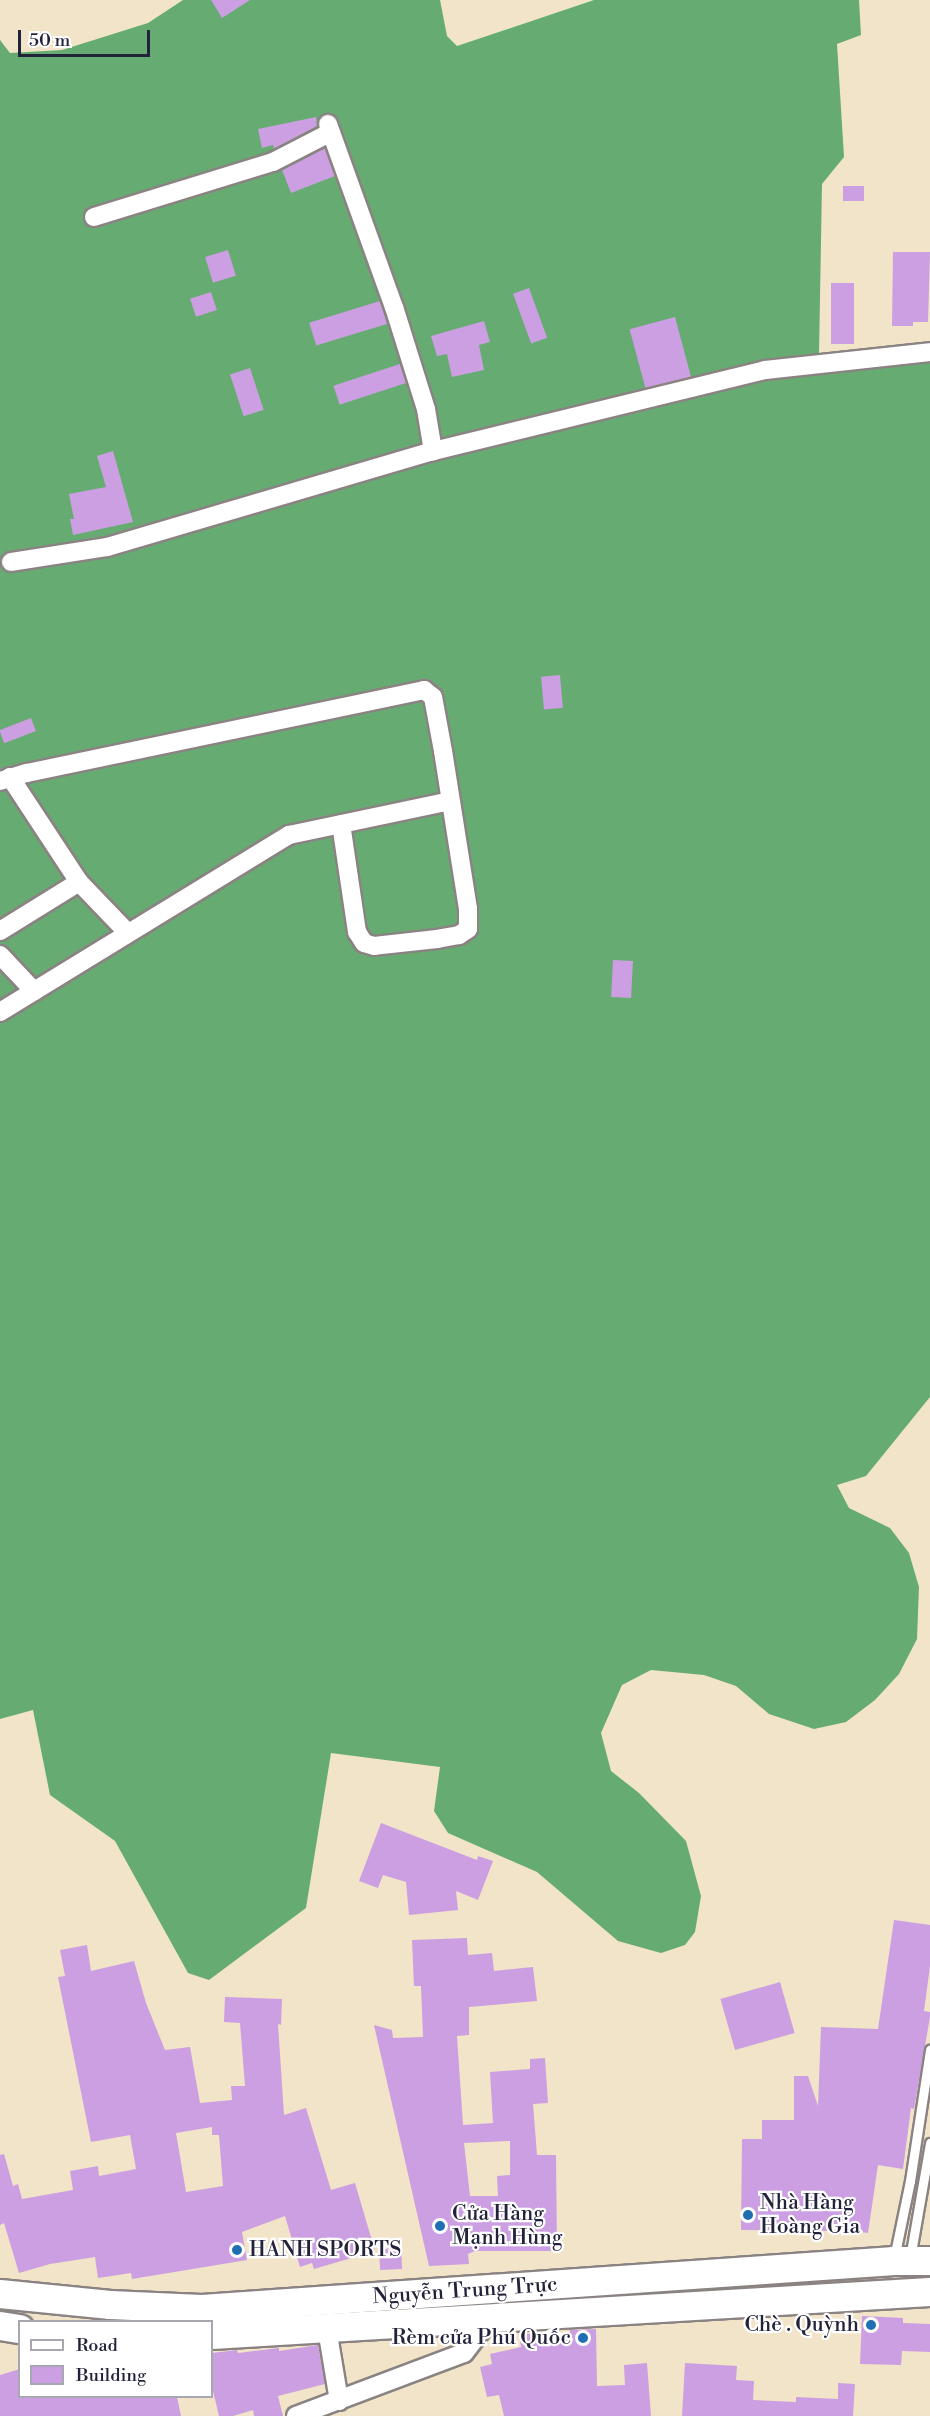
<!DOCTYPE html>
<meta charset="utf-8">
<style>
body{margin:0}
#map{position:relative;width:930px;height:2416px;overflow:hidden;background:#f1e4c8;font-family:"Libre Bodoni",serif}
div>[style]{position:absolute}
.forest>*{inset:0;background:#66ac72}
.building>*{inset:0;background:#cb9fe1;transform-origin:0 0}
.roads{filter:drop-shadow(2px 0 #8a8382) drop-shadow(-2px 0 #8a8382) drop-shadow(0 2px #8a8382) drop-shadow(0 -2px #8a8382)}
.lane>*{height:9px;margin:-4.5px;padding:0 4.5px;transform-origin:4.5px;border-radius:4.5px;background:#fff}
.street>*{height:18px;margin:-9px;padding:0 9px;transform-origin:9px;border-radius:9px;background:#fff}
.primary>*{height:28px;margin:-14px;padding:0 14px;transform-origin:14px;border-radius:14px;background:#fff}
.dots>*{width:16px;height:16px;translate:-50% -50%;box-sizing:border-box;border:3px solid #fff;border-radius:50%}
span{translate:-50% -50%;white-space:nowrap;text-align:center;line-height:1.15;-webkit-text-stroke:4.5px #fff;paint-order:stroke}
.poi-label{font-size:21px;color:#22223b}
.left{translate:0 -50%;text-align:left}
.right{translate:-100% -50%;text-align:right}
.street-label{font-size:21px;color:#22223b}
.legend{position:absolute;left:18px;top:2320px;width:195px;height:78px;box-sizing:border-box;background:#fff;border:2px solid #a7a7b1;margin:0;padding:8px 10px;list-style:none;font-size:18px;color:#22223b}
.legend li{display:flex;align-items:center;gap:12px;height:30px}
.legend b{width:30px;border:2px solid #a7a7b1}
.scale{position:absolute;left:18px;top:30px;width:132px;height:27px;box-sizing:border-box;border:3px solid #22223b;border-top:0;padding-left:8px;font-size:18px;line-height:21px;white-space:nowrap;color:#22223b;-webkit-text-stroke:4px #fff;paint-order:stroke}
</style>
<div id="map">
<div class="forest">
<div style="clip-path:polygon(183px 0,440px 0,447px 36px,457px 46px,594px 0,859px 0,861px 35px,837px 44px,844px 157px,822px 184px,819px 355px,835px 372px,930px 362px,930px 1397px,866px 1476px,837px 1485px,849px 1508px,890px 1528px,909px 1553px,919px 1587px,917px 1639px,899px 1674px,875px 1700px,846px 1722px,814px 1729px,769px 1714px,736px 1686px,704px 1675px,651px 1670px,622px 1685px,601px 1733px,611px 1771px,639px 1793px,686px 1841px,701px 1896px,695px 1932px,685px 1945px,661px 1953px,618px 1941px,537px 1872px,448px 1833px,434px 1811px,440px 1767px,331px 1753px,306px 1908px,209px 1980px,188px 1973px,115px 1841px,50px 1795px,33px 1710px,0 1719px,0 40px,10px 53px,62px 50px,148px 23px)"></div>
</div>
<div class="building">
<div style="clip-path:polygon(211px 0,250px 0,222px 18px)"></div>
<div style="clip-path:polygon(316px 117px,317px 126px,274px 149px,273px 145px,262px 148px,258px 129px)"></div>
<div style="clip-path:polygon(325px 148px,335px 176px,291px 193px,282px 170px)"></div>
<div style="left:864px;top:186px;width:15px;height:21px;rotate:90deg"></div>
<div style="left:228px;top:250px;width:27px;height:24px;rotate:73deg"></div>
<div style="clip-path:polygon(893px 252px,930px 252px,928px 322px,913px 322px,913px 326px,892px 326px)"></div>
<div style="left:831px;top:283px;width:23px;height:61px"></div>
<div style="left:529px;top:288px;width:53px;height:17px;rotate:70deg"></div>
<div style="left:211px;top:292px;width:19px;height:22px;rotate:72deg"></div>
<div style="left:380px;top:301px;width:24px;height:74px;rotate:73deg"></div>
<div style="left:675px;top:317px;width:62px;height:47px;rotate:75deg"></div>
<div style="clip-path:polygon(484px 321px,490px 342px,479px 345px,484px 370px,452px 377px,447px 354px,437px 356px,431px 336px)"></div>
<div style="left:400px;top:364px;width:20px;height:70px;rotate:72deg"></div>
<div style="left:250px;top:368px;width:44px;height:21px;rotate:72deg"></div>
<div style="clip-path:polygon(113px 451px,133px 522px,73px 535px,70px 519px,74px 519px,69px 494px,106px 487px,97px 456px)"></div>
<div style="left:560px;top:675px;width:33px;height:19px;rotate:85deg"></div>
<div style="left:31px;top:718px;width:14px;height:34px;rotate:69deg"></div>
<div style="left:613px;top:960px;width:20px;height:37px;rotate:3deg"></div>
<div style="clip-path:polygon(381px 1823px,477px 1860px,478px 1856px,493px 1861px,478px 1900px,456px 1891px,458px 1910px,409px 1915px,406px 1882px,383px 1875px,378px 1888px,359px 1881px)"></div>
<div style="clip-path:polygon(894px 1920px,930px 1925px,930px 1966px,924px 2011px,930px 2012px,930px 2017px,914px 2109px,911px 2108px,903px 2169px,878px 2165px,868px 2233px,833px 2228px,833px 2231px,741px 2230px,742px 2139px,762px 2139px,762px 2120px,794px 2120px,794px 2076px,808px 2076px,818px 2106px,821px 2027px,878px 2029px)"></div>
<div style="clip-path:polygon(evenodd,467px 1938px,468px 1955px,492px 1953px,494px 1971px,533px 1967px,537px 2001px,469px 2007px,469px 2035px,457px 2036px,463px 2125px,493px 2123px,490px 2072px,530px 2069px,530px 2059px,545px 2058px,548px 2103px,533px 2104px,537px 2155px,556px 2155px,557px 2251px,475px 2251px,468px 2254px,469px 2264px,429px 2266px,374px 2025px,392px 2030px,393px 2038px,423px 2037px,421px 1986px,414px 1986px,412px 1940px,467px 1938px,510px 2141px,510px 2175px,497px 2176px,498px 2196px,470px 2196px,464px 2143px,510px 2141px)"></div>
<div style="clip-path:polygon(evenodd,87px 1945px,91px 1971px,134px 1961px,146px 2003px,165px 2050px,190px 2047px,200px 2103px,232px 2100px,231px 2086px,245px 2086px,240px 2023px,224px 2022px,225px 1997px,282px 1999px,281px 2025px,278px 2024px,284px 2115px,306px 2108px,331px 2190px,355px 2183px,375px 2251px,314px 2269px,312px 2263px,300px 2267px,285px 2216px,242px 2232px,247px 2260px,132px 2279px,131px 2273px,98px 2278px,95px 2257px,50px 2264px,19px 2273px,4px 2223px,0 2225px,0 2155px,4px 2154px,13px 2186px,18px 2184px,22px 2199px,73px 2190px,70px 2171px,98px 2166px,99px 2176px,136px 2169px,130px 2135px,91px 2142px,58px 1977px,65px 1976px,60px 1950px,87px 1945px,212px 2127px,212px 2135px,219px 2135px,223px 2186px,186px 2192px,176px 2133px,212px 2127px)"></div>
<div style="left:780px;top:1982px;width:53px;height:62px;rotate:74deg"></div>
<div style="left:401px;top:2248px;width:21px;height:22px;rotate:87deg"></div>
<div style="clip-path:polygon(862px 2316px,903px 2318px,903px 2323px,930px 2324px,930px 2352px,902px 2351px,901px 2365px,860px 2364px)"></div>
<div style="clip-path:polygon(596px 2329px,597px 2386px,625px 2385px,624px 2365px,647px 2363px,651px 2416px,504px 2416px,499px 2395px,487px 2397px,480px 2367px,492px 2364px,490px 2354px,521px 2347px,519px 2334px,570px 2333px,570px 2330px)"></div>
<div style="clip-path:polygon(318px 2345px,325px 2384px,278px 2396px,283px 2416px,254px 2416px,253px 2410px,233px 2416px,219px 2416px,212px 2387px,212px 2353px,237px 2350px,238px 2353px,279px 2348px,279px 2351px)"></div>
<div style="clip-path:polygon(685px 2363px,737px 2366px,736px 2380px,754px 2381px,753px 2400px,796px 2402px,796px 2397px,838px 2399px,838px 2383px,855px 2384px,853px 2416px,682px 2416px)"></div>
<div style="clip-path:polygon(20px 2369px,20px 2397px,177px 2397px,181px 2416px,0 2416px,0 2375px)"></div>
</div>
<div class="roads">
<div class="lane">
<div style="left:894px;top:2258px;width:79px;rotate:-78.3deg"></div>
<div style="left:910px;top:2181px;width:133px;rotate:-81.3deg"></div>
<div style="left:910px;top:2258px;width:117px;rotate:-80.1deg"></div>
</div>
<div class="street">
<div style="left:328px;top:124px;width:195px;rotate:70.2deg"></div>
<div style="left:394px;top:307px;width:107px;rotate:72.6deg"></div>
<div style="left:426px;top:409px;width:43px;rotate:80.5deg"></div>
<div style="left:94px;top:217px;width:187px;rotate:-17.1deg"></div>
<div style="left:273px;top:162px;width:65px;rotate:-27.3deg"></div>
<div style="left:11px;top:562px;width:97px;rotate:-8.9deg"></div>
<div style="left:107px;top:547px;width:340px;rotate:-16.4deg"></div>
<div style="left:433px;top:451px;width:342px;rotate:-13.7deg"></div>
<div style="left:765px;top:370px;width:166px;rotate:-6.2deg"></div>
<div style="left:10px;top:777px;width:126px;rotate:56.7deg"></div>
<div style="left:79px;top:882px;width:69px;rotate:46.2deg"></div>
<div style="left:0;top:781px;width:28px;rotate:-17deg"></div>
<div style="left:27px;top:773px;width:406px;rotate:-11.8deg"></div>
<div style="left:424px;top:690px;width:11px;rotate:38deg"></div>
<div style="left:433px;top:697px;width:55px;rotate:79.5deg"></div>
<div style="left:443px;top:751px;width:160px;rotate:81deg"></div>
<div style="left:468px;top:909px;width:20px;rotate:90deg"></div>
<div style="left:468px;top:929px;width:11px;rotate:146deg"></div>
<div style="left:459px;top:935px;width:22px;rotate:170deg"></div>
<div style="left:437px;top:939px;width:63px;rotate:173.7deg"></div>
<div style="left:374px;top:946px;width:10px;rotate:-163deg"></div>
<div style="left:364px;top:943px;width:13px;rotate:-122deg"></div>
<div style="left:357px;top:932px;width:109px;rotate:-98.4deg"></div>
<div style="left:0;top:931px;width:93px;rotate:-31.8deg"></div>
<div style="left:0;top:955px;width:50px;rotate:46.6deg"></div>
<div style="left:0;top:1012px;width:339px;rotate:-31.5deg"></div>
<div style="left:289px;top:835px;width:165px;rotate:-11.9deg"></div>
<div style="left:327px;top:2329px;width:73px;rotate:80.5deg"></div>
<div style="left:296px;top:2416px;width:179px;rotate:-20.6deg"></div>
<div style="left:464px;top:2353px;width:43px;rotate:-52.6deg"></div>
</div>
<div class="primary">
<div style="left:0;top:2294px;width:111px;rotate:5.7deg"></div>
<div style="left:110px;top:2305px;width:92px;rotate:2.5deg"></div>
<div style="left:202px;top:2309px;width:694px;rotate:-3.97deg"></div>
<div style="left:894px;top:2261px;width:36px"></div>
<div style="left:0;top:2326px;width:20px;rotate:9deg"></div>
<div style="left:212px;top:2335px;width:719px;rotate:-3.43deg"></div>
</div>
</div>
<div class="dots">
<div style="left:748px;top:2215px;background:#1f6fb2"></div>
<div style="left:440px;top:2226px;background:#1f6fb2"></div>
<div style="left:237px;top:2250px;background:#1f6fb2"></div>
<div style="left:871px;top:2325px;background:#1f6fb2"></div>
<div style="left:583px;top:2338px;background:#1f6fb2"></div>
</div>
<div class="poi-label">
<span class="left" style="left:760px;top:2215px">Nhà Hàng<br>Hoàng Gia</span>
<span class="left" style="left:452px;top:2226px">Cửa Hàng<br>Mạnh Hùng</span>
<span class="left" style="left:249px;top:2250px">HANH SPORTS</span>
<span class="right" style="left:859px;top:2325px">Chè . Quỳnh</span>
<span class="right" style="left:571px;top:2338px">Rèm cửa Phú Quốc</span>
</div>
<div class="street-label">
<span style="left:465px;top:2291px;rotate:-4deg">Nguyễn Trung Trực</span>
</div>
<ul class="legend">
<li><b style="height:8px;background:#fff"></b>Road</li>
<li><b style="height:16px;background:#cb9fe1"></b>Building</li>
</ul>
<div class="scale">50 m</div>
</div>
